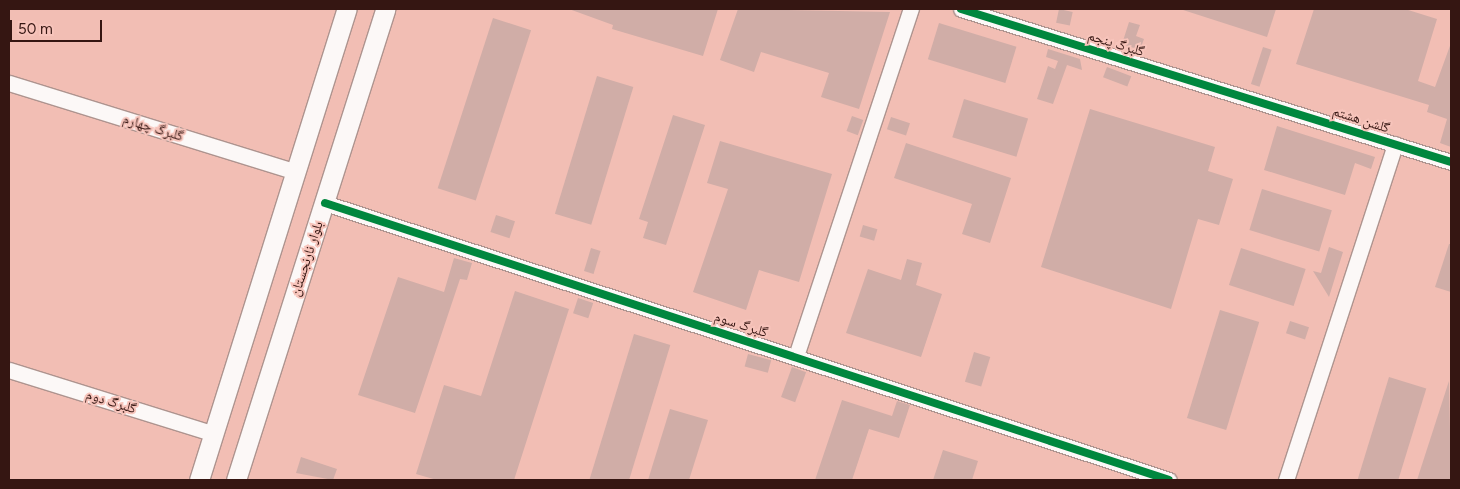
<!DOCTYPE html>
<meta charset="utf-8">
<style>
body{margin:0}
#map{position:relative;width:1460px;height:489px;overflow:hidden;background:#e9cec8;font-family:Figtree,"Noto Naskh Arabic",sans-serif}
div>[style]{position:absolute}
.built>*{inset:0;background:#f2beb4;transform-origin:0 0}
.building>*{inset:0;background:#d0ada7;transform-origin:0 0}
.roads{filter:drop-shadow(1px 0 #ae948f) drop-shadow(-1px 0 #ae948f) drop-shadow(0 1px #ae948f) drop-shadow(0 -1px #ae948f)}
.minor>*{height:15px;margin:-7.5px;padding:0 7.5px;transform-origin:7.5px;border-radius:7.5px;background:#fcf8f7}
.tertiary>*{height:19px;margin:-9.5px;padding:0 9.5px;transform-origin:9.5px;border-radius:9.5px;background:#fcf8f7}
.cycleway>*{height:8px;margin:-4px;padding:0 4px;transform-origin:4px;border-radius:4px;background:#00873e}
span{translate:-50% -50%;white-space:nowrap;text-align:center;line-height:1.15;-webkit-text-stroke:4px #f7c4bb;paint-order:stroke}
.street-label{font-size:14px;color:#351612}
.frame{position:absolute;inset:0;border:10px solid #351612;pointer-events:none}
.scale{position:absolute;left:10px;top:20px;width:92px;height:22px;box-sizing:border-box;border:2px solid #351612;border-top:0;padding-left:6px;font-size:15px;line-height:18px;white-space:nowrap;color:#351612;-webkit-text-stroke:4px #f7c4bb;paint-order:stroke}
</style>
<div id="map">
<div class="built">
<div style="left:9px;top:9px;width:1442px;height:471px"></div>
</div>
<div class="building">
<div style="clip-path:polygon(569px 9px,718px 9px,703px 56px,612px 29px,613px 25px)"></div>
<div style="clip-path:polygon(738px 9px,890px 12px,859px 109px,821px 97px,829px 73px,761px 52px,754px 72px,720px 60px)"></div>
<div style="left:1059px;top:9px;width:14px;height:14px;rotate:12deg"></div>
<div style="clip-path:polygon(1180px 9px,1276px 9px,1267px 37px)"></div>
<div style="clip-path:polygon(1314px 9px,1405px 9px,1437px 19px,1418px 81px,1435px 87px,1451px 43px,1451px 147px,1440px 143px,1447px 119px,1427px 112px,1429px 105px,1296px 64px)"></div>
<div style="left:493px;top:18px;width:40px;height:179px;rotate:18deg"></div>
<div style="clip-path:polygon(1129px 22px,1140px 25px,1136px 36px,1144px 39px,1140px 50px,1122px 44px)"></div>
<div style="left:939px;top:23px;width:81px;height:38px;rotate:17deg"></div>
<div style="left:1263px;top:47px;width:9px;height:39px;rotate:18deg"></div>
<div style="clip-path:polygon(1048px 49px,1080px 59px,1082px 70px,1067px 65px,1053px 104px,1037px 99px,1048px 66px,1055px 69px,1058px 61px,1046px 57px)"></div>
<div style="left:1107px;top:67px;width:26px;height:11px;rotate:21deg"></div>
<div style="left:597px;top:76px;width:38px;height:144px;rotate:17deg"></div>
<div style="left:964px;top:99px;width:67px;height:40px;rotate:17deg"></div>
<div style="clip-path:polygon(1090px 109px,1215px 147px,1208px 171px,1233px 179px,1219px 225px,1198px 219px,1171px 309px,1041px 267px)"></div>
<div style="clip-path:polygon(673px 115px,705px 125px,666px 245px,643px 238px,648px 222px,639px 219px)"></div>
<div style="left:852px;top:116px;width:12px;height:16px;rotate:20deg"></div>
<div style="left:891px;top:117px;width:20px;height:13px;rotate:18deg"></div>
<div style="clip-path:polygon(1277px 126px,1375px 157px,1371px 169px,1355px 163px,1345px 195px,1264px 170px)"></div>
<div style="clip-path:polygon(720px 141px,832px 174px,799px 282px,759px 270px,746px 310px,693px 292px,728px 189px,707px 183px)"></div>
<div style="clip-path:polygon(906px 143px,1011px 178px,990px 243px,962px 234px,972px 204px,894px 178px)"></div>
<div style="left:1262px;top:189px;width:73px;height:43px;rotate:17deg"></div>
<div style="left:496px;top:215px;width:20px;height:18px;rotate:18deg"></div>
<div style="left:863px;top:225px;width:15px;height:12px;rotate:16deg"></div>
<div style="clip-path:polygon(1449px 244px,1451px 244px,1451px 292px,1435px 287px)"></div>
<div style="clip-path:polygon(1329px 247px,1343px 252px,1329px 297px,1313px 271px,1321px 273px)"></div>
<div style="left:591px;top:248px;width:10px;height:24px;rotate:17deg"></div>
<div style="left:1241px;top:248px;width:68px;height:39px;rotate:18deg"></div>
<div style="clip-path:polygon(454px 258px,472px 263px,467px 280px,460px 279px,415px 413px,358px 395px,398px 277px,444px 292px)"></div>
<div style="clip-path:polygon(907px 259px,922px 263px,916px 285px,942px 294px,921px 357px,846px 333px,868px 269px,901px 280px)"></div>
<div style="clip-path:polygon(515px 291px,569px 309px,514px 480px,437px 480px,416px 474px,444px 385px,481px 396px)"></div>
<div style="left:578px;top:298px;width:16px;height:16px;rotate:18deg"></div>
<div style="left:1220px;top:310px;width:41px;height:113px;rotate:17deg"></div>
<div style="left:1290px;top:321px;width:20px;height:13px;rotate:18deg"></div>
<div style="left:634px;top:334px;width:38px;height:153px;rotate:17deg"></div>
<div style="left:974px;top:352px;width:17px;height:31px;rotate:17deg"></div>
<div style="left:748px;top:354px;width:24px;height:13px;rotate:15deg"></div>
<div style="left:792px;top:367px;width:15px;height:32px;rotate:20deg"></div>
<div style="left:1389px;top:377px;width:39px;height:108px;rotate:17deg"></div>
<div style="clip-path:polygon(1449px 381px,1451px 480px,1417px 480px)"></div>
<div style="clip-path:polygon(842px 400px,892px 416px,897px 401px,910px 405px,899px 438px,869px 429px,852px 480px,815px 480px)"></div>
<div style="clip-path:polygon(670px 409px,708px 420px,689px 480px,648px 480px)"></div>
<div style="clip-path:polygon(943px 450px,978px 461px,972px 480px,933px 480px)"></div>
<div style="clip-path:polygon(301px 457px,337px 469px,333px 480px,296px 473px)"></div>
</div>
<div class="roads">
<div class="minor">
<div style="left:961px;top:9px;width:513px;rotate:17.34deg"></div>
<div style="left:9px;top:83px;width:301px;rotate:17.2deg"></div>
<div style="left:325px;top:203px;width:888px;rotate:18.17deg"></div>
<div style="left:796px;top:356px;width:366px;rotate:-71.7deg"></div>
<div style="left:9px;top:370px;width:215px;rotate:17.3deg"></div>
<div style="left:1286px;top:480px;width:353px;rotate:-72deg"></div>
</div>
<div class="tertiary">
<div style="left:199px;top:480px;width:494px;rotate:-72.6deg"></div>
<div style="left:236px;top:480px;width:494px;rotate:-72.4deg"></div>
</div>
</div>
<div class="cycleway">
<div style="left:961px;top:9px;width:513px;rotate:17.34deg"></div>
<div style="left:325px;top:203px;width:888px;rotate:18.17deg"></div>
</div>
<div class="street-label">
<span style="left:1116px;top:44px;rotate:17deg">گلبرگ پنجم</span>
<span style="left:1361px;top:120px;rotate:18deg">گلشن هشتم</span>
<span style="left:153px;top:128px;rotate:17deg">گلبرگ چهارم</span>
<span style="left:307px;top:259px;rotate:-72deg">بلوار نارنجستان</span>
<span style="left:741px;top:325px;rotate:18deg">گلبرگ سوم</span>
<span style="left:111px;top:402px;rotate:17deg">گلبرگ دوم</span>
</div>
<div class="frame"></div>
<div class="scale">50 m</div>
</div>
